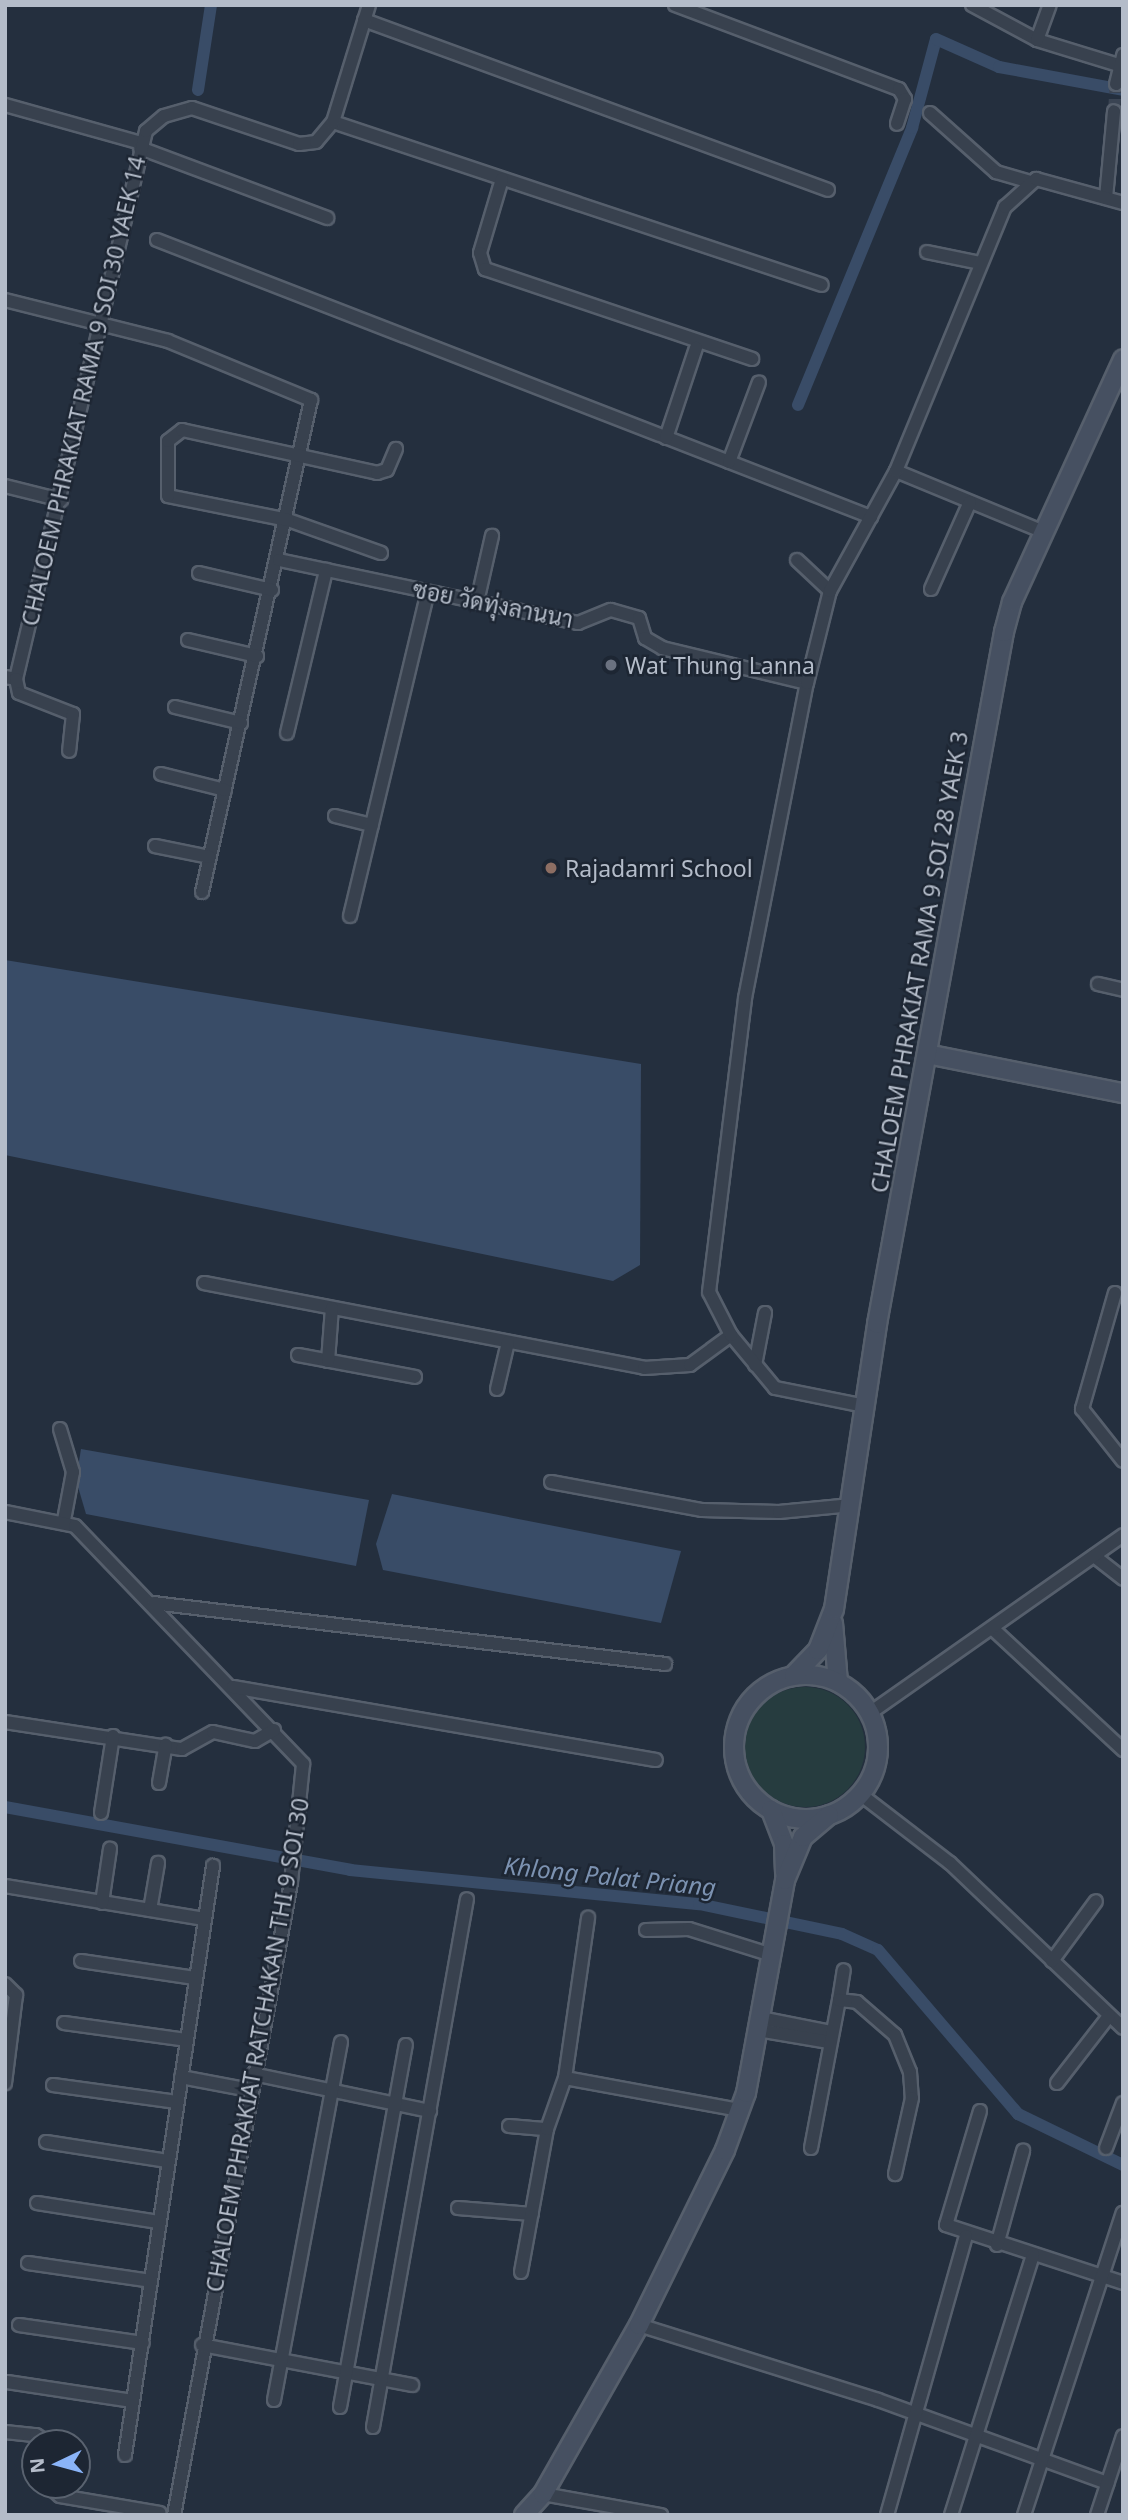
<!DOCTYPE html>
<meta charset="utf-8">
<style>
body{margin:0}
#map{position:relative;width:1128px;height:2520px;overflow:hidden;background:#242f3e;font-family:"Noto Sans",Sarabun,sans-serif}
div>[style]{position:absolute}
.green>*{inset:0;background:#263c3f}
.round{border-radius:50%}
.water>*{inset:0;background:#394c67}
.canal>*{height:12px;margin:-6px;padding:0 6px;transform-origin:6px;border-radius:6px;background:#394c67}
.street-tunnel>*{height:12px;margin-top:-6px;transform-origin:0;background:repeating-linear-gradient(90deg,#3a4453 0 12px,transparent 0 18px)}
.roads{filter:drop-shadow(2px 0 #565f6c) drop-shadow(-2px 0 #565f6c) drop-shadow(0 2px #565f6c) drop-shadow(0 -2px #565f6c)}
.street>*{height:12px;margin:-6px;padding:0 6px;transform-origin:6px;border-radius:6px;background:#38414e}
.secondary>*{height:18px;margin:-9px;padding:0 9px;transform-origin:9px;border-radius:9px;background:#465061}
.secondary>.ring{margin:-9px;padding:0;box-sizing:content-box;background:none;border:18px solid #465061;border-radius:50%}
.dots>*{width:19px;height:19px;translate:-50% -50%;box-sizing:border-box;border:4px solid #1d2633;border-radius:50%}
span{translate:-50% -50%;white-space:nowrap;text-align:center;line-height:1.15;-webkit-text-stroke:5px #1d2633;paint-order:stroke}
.street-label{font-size:23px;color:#b4bcc9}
.poi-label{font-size:23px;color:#b4bcc9}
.left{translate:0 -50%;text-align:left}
.water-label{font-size:24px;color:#7c92b1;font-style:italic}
.frame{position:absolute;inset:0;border:7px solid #b4bcc9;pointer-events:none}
.north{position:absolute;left:21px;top:2429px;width:70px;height:70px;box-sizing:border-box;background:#1d2633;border:2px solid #59626f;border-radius:50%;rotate:265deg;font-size:19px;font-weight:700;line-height:28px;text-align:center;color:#b4bcc9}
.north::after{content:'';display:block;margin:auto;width:24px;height:32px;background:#8ab4f8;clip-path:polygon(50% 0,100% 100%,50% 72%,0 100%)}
</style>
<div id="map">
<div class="green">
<div class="round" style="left:745px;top:1687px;width:120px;height:120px"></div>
</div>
<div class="water">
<div style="clip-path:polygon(5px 960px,641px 1064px,640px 1265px,613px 1281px,5px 1155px)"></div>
<div style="clip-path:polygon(81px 1449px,369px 1500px,356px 1566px,86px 1514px,76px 1480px)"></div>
<div style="clip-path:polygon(392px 1494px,681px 1551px,661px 1623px,383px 1570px,376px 1544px)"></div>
</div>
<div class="canal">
<div style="left:198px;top:90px;width:86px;rotate:-81.3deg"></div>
<div style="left:798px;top:405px;width:300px;rotate:-67.6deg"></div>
<div style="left:912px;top:128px;width:92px;rotate:-74.9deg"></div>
<div style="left:936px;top:39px;width:69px;rotate:24deg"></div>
<div style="left:999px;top:67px;width:126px;rotate:10.5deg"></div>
<div style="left:5px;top:1807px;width:351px;rotate:10.3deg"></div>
<div style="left:350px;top:1870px;width:351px;rotate:5.6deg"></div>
<div style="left:699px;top:1904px;width:146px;rotate:11.8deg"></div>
<div style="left:842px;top:1934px;width:39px;rotate:24deg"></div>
<div style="left:878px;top:1950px;width:216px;rotate:49.5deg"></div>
<div style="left:1018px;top:2114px;width:117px;rotate:25.9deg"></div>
</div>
<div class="street-tunnel">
<div style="left:1114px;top:111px;width:27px;rotate:-86deg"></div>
</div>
<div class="roads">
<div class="street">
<div style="left:675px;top:5px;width:239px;rotate:20.6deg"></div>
<div style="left:899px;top:89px;width:12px;rotate:59deg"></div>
<div style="left:905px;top:99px;width:26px;rotate:108deg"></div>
<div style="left:972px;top:5px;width:74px;rotate:28.3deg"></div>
<div style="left:1037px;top:40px;width:86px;rotate:17deg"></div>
<div style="left:364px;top:20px;width:494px;rotate:20.1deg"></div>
<div style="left:1037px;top:40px;width:37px;rotate:-70deg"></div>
<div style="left:1116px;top:84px;width:30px;rotate:-76deg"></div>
<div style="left:5px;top:105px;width:141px;rotate:15.6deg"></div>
<div style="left:930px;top:113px;width:89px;rotate:41.8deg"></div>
<div style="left:996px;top:172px;width:36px;rotate:16deg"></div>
<div style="left:333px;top:122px;width:515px;rotate:18.43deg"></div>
<div style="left:140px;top:148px;width:200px;rotate:20.5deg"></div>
<div style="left:502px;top:179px;width:77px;rotate:106.6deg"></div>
<div style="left:480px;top:253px;width:17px;rotate:73deg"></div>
<div style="left:485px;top:269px;width:282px;rotate:18.6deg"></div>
<div style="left:1106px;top:198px;width:87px;rotate:-84.7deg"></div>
<div style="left:157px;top:240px;width:766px;rotate:21.2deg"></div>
<div style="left:927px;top:252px;width:54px;rotate:11.7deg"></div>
<div style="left:5px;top:300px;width:168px;rotate:14.1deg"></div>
<div style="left:168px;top:341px;width:155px;rotate:22.4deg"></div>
<div style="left:311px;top:400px;width:504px;rotate:102.49deg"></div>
<div style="left:666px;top:438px;width:95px;rotate:-71.6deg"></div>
<div style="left:729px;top:462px;width:85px;rotate:-69.4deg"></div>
<div style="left:896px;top:471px;width:160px;rotate:22.4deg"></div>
<div style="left:5px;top:486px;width:58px;rotate:14deg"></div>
<div style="left:381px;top:553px;width:99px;rotate:-160.5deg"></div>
<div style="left:288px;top:520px;width:122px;rotate:-168.7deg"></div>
<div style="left:168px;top:496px;width:55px;rotate:-90deg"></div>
<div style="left:168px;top:441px;width:18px;rotate:-38deg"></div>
<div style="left:182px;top:430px;width:200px;rotate:12.4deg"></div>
<div style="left:377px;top:473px;width:10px;rotate:-17deg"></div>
<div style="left:387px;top:470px;width:23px;rotate:-67deg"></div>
<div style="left:279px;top:560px;width:306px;rotate:11.9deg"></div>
<div style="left:578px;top:623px;width:35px;rotate:-22deg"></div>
<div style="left:611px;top:610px;width:29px;rotate:16deg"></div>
<div style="left:639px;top:618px;width:21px;rotate:73deg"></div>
<div style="left:645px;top:638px;width:20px;rotate:30deg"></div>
<div style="left:662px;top:648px;width:149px;rotate:13.6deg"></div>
<div style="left:797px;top:560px;width:45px;rotate:43.2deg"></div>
<div style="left:199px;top:573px;width:75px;rotate:13.1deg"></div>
<div style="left:931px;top:589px;width:95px;rotate:-65.9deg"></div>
<div style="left:477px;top:602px;width:68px;rotate:-77.2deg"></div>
<div style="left:188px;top:640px;width:71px;rotate:13.1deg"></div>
<div style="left:5px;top:677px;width:11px;rotate:10deg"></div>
<div style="left:16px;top:679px;width:563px;rotate:-76.65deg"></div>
<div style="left:146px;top:131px;width:23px;rotate:-40deg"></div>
<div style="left:164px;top:116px;width:29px;rotate:-16deg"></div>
<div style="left:192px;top:108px;width:113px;rotate:18.6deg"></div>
<div style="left:299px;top:144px;width:17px;rotate:-7deg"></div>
<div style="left:316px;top:142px;width:26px;rotate:-50deg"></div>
<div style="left:333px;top:122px;width:122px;rotate:-72.9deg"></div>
<div style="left:16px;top:679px;width:14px;rotate:78deg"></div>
<div style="left:19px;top:693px;width:58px;rotate:21.3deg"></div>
<div style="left:73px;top:714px;width:37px;rotate:96deg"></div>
<div style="left:175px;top:707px;width:68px;rotate:13.6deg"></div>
<div style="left:287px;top:733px;width:168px;rotate:-76.5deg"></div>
<div style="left:161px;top:774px;width:66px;rotate:14deg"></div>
<div style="left:335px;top:816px;width:38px;rotate:14deg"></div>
<div style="left:155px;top:846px;width:55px;rotate:11.5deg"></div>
<div style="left:350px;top:916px;width:333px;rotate:-76.5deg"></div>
<div style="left:1098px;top:984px;width:26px;rotate:13deg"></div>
<div style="left:204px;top:1283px;width:448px;rotate:10.9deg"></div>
<div style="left:644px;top:1368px;width:46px;rotate:-3.7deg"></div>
<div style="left:690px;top:1365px;width:51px;rotate:-36.2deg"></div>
<div style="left:1115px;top:1293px;width:121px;rotate:105.9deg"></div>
<div style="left:1082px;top:1409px;width:66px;rotate:51.7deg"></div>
<div style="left:298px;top:1355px;width:119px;rotate:10.6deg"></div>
<div style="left:328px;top:1361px;width:53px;rotate:-85.7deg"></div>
<div style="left:755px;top:1365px;width:53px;rotate:-79.1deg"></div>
<div style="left:497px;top:1389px;width:48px;rotate:-76.8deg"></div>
<div style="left:865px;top:1406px;width:92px;rotate:-168.7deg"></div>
<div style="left:775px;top:1388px;width:69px;rotate:-129.7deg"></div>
<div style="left:731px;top:1335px;width:48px;rotate:-117.1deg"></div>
<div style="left:709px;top:1292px;width:296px;rotate:-83deg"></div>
<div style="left:745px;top:998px;width:321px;rotate:-78.9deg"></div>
<div style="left:807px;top:683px;width:95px;rotate:-76deg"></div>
<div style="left:830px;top:591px;width:137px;rotate:-61.2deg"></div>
<div style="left:896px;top:471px;width:286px;rotate:-67.6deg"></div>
<div style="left:1005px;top:207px;width:42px;rotate:-42.1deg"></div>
<div style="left:1036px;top:179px;width:90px;rotate:15.4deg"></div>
<div style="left:60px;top:1429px;width:45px;rotate:73.2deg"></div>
<div style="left:73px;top:1472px;width:49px;rotate:100.6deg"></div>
<div style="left:551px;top:1482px;width:154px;rotate:10.5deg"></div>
<div style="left:702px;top:1510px;width:77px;rotate:1.5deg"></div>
<div style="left:779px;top:1512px;width:73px;rotate:-5.5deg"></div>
<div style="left:5px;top:1512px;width:71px;rotate:11.3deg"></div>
<div style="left:75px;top:1526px;width:330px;rotate:46.2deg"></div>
<div style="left:303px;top:1764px;width:119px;rotate:95.8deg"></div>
<div style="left:291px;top:1882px;width:644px;rotate:100.47deg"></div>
<div style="left:1094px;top:1556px;width:37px;rotate:38deg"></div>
<div style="left:153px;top:1603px;width:516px;rotate:6.79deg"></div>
<div style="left:993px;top:1629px;width:178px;rotate:42.9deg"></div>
<div style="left:233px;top:1687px;width:429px;rotate:9.8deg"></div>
<div style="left:870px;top:1713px;width:309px;rotate:-35.1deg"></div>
<div style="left:5px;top:1722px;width:179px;rotate:8.7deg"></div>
<div style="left:182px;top:1749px;width:35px;rotate:-29deg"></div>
<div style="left:213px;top:1732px;width:43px;rotate:12.1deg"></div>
<div style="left:255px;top:1741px;width:22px;rotate:-30deg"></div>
<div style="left:159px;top:1783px;width:39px;rotate:-80deg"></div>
<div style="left:860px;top:1794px;width:113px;rotate:37.5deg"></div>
<div style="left:950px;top:1863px;width:239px;rotate:43.6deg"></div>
<div style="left:101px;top:1813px;width:78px;rotate:-81.1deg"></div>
<div style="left:5px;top:1886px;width:202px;rotate:9.4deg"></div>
<div style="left:102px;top:1903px;width:55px;rotate:-81.6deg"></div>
<div style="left:150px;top:1910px;width:48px;rotate:-80.3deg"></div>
<div style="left:646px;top:1930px;width:43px;rotate:-1.3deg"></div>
<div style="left:689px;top:1929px;width:87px;rotate:17.4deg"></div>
<div style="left:81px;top:1961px;width:115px;rotate:8.5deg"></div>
<div style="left:1052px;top:1961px;width:74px;rotate:-53.7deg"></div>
<div style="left:5px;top:1984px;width:16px;rotate:45deg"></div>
<div style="left:16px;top:1995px;width:89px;rotate:97.1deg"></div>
<div style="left:839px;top:2000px;width:30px;rotate:-81deg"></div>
<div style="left:760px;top:2018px;width:72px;rotate:11.2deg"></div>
<div style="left:64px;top:2023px;width:123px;rotate:7.9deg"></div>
<div style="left:758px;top:2030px;width:72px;rotate:9.6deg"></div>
<div style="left:253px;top:2074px;width:181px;rotate:11.8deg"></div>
<div style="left:181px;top:2077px;width:70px;rotate:10.7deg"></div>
<div style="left:565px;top:2078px;width:178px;rotate:10.4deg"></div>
<div style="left:1057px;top:2083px;width:85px;rotate:-52.2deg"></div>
<div style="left:53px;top:2085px;width:125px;rotate:7.8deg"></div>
<div style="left:980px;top:2111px;width:119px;rotate:106.6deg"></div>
<div style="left:946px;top:2225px;width:186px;rotate:18.1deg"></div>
<div style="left:509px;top:2126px;width:38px;rotate:5deg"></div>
<div style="left:46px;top:2142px;width:123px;rotate:8.9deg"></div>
<div style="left:811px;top:2148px;width:151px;rotate:-79.3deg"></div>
<div style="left:839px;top:2000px;width:18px;rotate:6deg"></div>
<div style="left:857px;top:2002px;width:50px;rotate:41deg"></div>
<div style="left:895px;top:2035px;width:40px;rotate:68deg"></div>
<div style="left:910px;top:2072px;width:26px;rotate:86deg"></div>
<div style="left:912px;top:2098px;width:78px;rotate:102.6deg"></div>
<div style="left:1106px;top:2148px;width:48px;rotate:-69.3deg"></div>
<div style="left:37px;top:2203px;width:123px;rotate:8.9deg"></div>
<div style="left:458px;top:2208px;width:74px;rotate:4.6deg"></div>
<div style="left:997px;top:2245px;width:98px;rotate:-74.5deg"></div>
<div style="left:28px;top:2263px;width:124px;rotate:8.3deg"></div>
<div style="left:521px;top:2272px;width:145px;rotate:-79.7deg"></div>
<div style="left:547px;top:2129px;width:54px;rotate:-70.6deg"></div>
<div style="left:565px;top:2078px;width:162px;rotate:-81.8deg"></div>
<div style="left:19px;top:2325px;width:125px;rotate:8.3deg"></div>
<div style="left:639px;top:2325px;width:250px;rotate:17.4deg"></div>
<div style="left:878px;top:2400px;width:244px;rotate:19.9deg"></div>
<div style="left:202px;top:2345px;width:214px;rotate:10.8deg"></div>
<div style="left:7px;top:2382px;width:127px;rotate:8.6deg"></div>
<div style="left:274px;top:2400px;width:364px;rotate:-79.4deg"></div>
<div style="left:340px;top:2407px;width:368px;rotate:-79.7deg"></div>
<div style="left:373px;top:2427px;width:536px;rotate:-79.91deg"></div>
<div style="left:5px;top:2432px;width:31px;rotate:6deg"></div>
<div style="left:36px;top:2435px;width:14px;rotate:34deg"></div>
<div style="left:125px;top:2455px;width:596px;rotate:-81.5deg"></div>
<div style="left:48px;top:2485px;width:16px;rotate:43deg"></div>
<div style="left:60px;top:2496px;width:101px;rotate:9.6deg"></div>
<div style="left:543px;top:2494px;width:120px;rotate:10.1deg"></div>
<div style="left:887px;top:2515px;width:290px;rotate:-74.2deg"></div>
<div style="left:951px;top:2515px;width:273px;rotate:-72.5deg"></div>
<div style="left:1024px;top:2515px;width:318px;rotate:-71.9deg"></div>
<div style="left:1097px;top:2515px;width:83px;rotate:-71.8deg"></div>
</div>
<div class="secondary">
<div style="left:927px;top:1054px;width:200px;rotate:11.3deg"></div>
<div style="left:833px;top:1623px;width:59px;rotate:85.2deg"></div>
<div class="ring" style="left:734px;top:1675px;width:126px;height:126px"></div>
<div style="left:794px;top:1675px;width:35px;rotate:-46deg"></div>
<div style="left:818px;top:1650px;width:44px;rotate:-68.7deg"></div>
<div style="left:834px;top:1609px;width:288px;rotate:-81.4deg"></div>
<div style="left:877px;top:1324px;width:704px;rotate:-79.6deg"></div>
<div style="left:1004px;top:632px;width:31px;rotate:-75deg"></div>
<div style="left:1012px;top:602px;width:267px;rotate:-65.4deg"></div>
<div style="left:771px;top:1810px;width:36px;rotate:69deg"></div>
<div style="left:784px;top:1844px;width:29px;rotate:88deg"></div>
<div style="left:524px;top:2515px;width:28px;rotate:-48deg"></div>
<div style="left:543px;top:2494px;width:194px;rotate:-60.4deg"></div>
<div style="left:639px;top:2325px;width:195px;rotate:-63.8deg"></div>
<div style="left:725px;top:2150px;width:61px;rotate:-69.8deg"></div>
<div style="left:746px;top:2093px;width:217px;rotate:-79.6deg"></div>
<div style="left:785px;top:1880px;width:47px;rotate:-67.3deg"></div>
<div style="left:803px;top:1837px;width:34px;rotate:-40deg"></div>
</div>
</div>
<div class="dots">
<div style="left:611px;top:665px;background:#6b7280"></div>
<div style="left:551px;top:868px;background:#8d6e63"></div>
</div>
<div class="street-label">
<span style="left:83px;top:391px;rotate:-77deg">CHALOEM PHRAKIAT RAMA 9 SOI 30 YAEK 14</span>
<span style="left:493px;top:604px;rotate:11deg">ซอย วัดทุ่งลานนา</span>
<span style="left:919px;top:962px;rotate:-80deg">CHALOEM PHRAKIAT RAMA 9 SOI 28 YAEK 3</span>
<span style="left:257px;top:2045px;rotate:-80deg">CHALOEM PHRAKIAT RATCHAKAN THI 9 SOI 30</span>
</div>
<div class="poi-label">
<span class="left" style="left:625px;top:665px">Wat Thung Lanna</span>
<span class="left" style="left:565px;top:868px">Rajadamri School</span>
</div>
<div class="water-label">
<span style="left:610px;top:1876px;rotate:6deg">Khlong Palat Priang</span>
</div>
<div class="frame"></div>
<div class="north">N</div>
</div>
